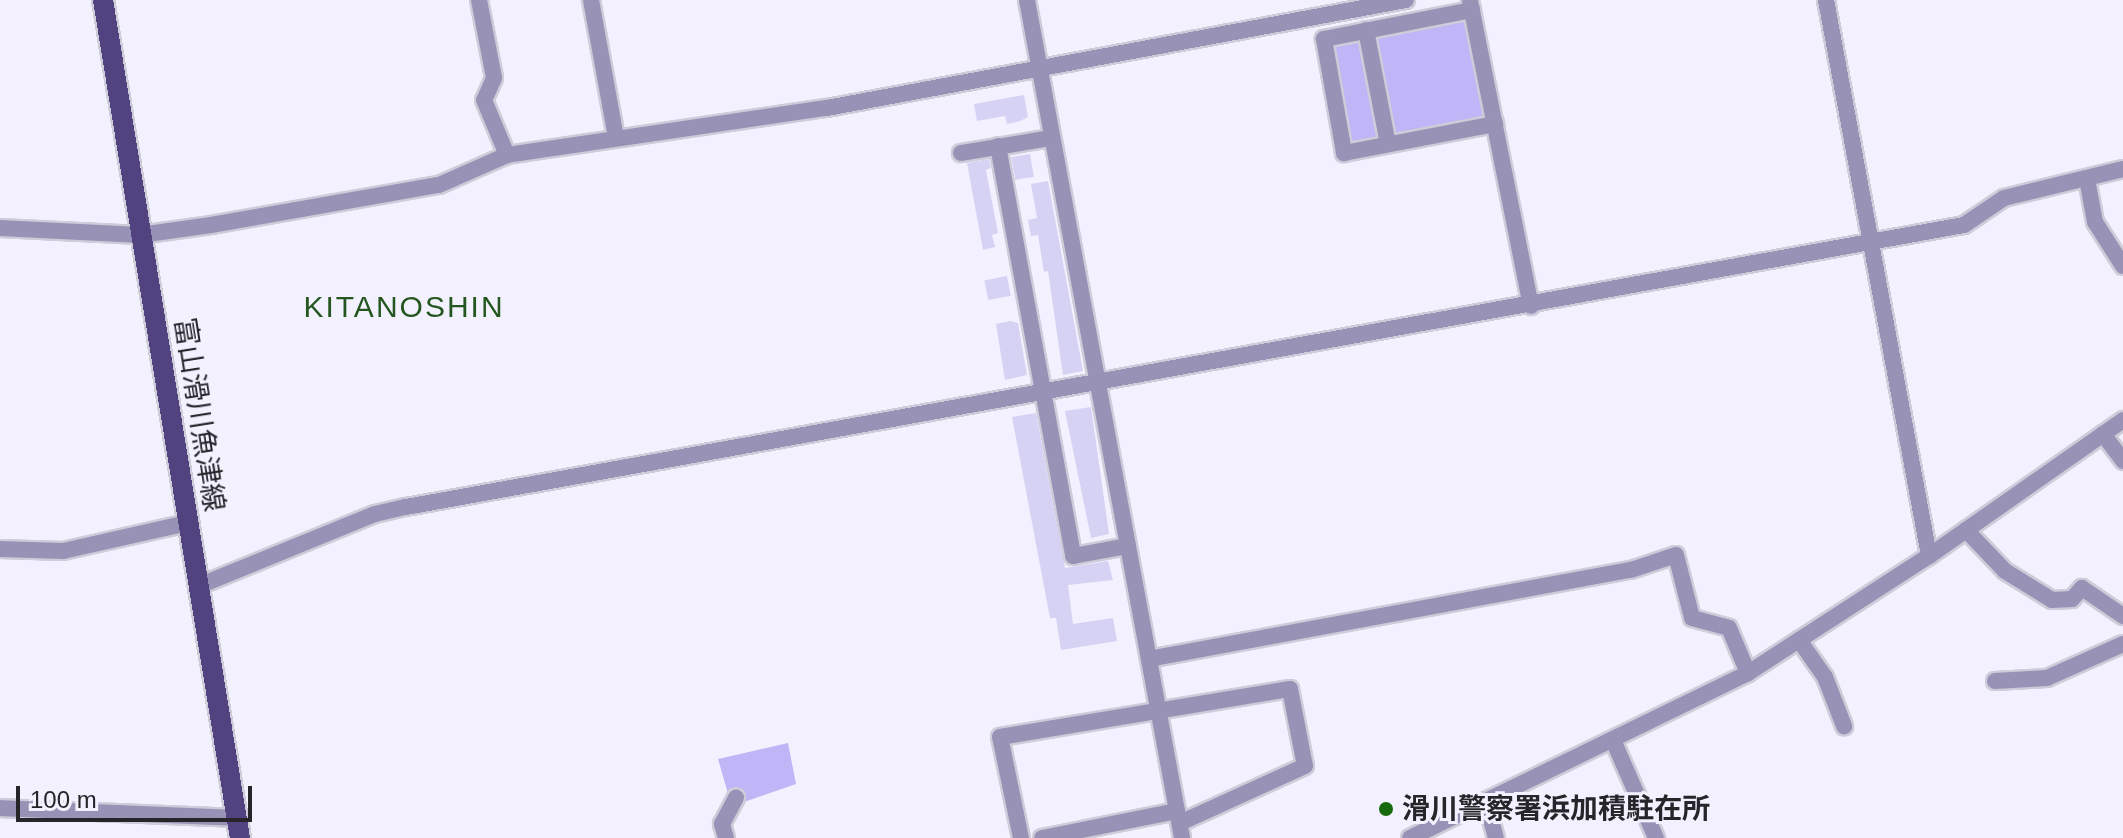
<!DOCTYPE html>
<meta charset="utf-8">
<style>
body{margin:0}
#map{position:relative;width:2123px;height:838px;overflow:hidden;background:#f3f1ff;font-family:Helvetica,"Noto Sans JP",sans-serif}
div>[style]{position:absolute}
.green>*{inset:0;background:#c0b5f6;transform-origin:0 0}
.building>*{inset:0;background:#d6d2f3;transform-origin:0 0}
.roads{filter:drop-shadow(2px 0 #ceccd9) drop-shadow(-2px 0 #ceccd9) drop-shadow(0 2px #ceccd9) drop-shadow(0 -2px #ceccd9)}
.minor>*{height:16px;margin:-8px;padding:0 8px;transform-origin:8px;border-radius:8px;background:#9893b6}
.major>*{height:20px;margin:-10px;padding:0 10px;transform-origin:10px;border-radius:10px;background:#50437f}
.dots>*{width:22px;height:22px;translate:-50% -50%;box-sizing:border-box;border:4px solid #f3f1ff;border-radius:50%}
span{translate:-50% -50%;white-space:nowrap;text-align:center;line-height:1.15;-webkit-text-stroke:6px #f3f1ff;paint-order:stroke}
.street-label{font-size:28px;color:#26252a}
.poi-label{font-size:28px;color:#26252a;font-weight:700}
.left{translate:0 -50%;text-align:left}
.neighbourhood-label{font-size:30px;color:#24561f;letter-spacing:2px}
.scale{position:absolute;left:16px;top:786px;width:236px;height:36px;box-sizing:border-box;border:4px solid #26252a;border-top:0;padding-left:10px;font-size:24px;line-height:28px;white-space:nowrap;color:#26252a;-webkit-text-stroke:6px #f3f1ff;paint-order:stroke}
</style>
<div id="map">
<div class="green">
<div style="left:1465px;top:7px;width:130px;height:149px;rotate:79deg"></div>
<div style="clip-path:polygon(788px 743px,796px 784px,744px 802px,729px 797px,718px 759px)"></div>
</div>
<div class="building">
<div style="clip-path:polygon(1024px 95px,1028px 117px,1020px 121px,1007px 124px,1005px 116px,977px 121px,974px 104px)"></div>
<div style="left:1030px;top:154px;width:23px;height:19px;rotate:80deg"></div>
<div style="clip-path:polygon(989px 159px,991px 168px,986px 170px,998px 233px,992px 235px,995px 247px,983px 250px,967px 163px)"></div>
<div style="clip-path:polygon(1048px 181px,1083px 371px,1063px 375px,1048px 271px,1044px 272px,1038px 235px,1031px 236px,1028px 220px,1037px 218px,1031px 184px)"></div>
<div style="left:1007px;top:276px;width:20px;height:23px;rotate:79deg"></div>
<div style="clip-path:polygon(1010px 321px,1018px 323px,1027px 375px,1005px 380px,996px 324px)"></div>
<div style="clip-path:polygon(1091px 407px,1109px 534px,1091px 538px,1065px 411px)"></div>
<div style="clip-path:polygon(1036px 413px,1065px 568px,1108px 561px,1113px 580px,1068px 585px,1073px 624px,1113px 618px,1117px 641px,1061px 650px,1056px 618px,1050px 618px,1012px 417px)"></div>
</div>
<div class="roads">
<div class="minor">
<div style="left:479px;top:0;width:79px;rotate:79.1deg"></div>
<div style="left:494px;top:78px;width:24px;rotate:114deg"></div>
<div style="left:484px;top:100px;width:60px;rotate:67.3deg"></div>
<div style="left:591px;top:0;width:140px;rotate:79.7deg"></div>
<div style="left:1027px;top:0;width:852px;rotate:79.52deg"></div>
<div style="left:1826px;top:0;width:565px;rotate:79.5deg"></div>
<div style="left:1470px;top:1px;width:311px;rotate:78.7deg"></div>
<div style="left:1472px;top:10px;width:151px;rotate:168.9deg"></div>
<div style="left:1324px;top:39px;width:116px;rotate:80deg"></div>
<div style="left:1344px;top:153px;width:154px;rotate:-10.9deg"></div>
<div style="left:1366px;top:30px;width:116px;rotate:79.1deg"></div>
<div style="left:998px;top:146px;width:417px;rotate:79.6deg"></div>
<div style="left:1073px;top:556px;width:56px;rotate:-10.3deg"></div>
<div style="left:961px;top:153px;width:91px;rotate:-9.5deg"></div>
<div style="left:2087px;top:179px;width:44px;rotate:79.5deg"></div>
<div style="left:2095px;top:222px;width:52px;rotate:57.5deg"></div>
<div style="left:0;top:228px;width:140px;rotate:2.9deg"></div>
<div style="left:140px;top:235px;width:72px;rotate:-8deg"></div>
<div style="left:211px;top:225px;width:231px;rotate:-10deg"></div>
<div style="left:439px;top:185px;width:74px;rotate:-23.8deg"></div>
<div style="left:507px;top:155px;width:323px;rotate:-8.4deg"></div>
<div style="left:827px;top:108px;width:589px;rotate:-10.57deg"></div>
<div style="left:2103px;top:434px;width:34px;rotate:53deg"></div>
<div style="left:1966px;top:530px;width:57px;rotate:46.4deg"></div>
<div style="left:2005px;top:571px;width:55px;rotate:31.7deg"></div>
<div style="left:2052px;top:600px;width:20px;rotate:-3deg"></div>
<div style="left:2072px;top:599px;width:15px;rotate:-48deg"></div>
<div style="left:2082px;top:588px;width:50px;rotate:34.3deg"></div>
<div style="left:0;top:549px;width:63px;rotate:1.8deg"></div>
<div style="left:63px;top:551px;width:127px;rotate:-12.7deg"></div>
<div style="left:201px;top:585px;width:188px;rotate:-22.2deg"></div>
<div style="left:375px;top:514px;width:32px;rotate:-13deg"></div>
<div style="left:406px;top:507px;width:1583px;rotate:-10.26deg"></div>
<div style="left:1964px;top:225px;width:48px;rotate:-34deg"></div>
<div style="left:2004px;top:198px;width:122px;rotate:-13.7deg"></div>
<div style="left:1799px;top:640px;width:45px;rotate:54.9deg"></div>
<div style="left:1825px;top:677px;width:53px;rotate:68.8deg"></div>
<div style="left:1149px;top:659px;width:490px;rotate:-10.5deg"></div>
<div style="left:1631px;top:570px;width:47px;rotate:-18.4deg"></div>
<div style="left:1676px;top:555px;width:65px;rotate:75.7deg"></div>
<div style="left:1692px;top:618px;width:38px;rotate:15deg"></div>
<div style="left:1729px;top:628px;width:49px;rotate:67.1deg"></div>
<div style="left:1995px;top:681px;width:52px;rotate:-3.3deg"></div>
<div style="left:2047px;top:678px;width:83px;rotate:-24.1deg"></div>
<div style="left:1613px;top:740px;width:107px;rotate:66.3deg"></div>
<div style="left:1486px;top:801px;width:38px;rotate:75deg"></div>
<div style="left:0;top:808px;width:236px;rotate:2.4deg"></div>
<div style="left:726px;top:838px;width:15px;rotate:-106deg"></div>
<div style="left:722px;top:824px;width:30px;rotate:-62deg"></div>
<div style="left:1021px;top:838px;width:103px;rotate:-101.7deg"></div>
<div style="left:1000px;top:737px;width:294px;rotate:-9.4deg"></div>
<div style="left:1290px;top:689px;width:78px;rotate:79deg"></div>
<div style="left:1305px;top:766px;width:137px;rotate:155.5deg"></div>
<div style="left:1042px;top:838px;width:138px;rotate:-11.3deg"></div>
<div style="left:1410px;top:838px;width:376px;rotate:-26deg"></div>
<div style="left:1748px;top:673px;width:216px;rotate:-32.9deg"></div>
<div style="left:1929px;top:556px;width:237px;rotate:-35deg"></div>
</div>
<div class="major">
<div style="left:103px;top:0;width:849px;rotate:80.72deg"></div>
</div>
</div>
<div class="dots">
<div style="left:1386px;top:809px;background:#16690c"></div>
</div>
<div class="street-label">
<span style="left:199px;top:415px;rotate:81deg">富山滑川魚津線</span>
</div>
<div class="poi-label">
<span class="left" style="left:1402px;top:809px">滑川警察署浜加積駐在所</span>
</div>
<div class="neighbourhood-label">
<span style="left:404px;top:307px">KITANOSHIN</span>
</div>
<div class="scale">100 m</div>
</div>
